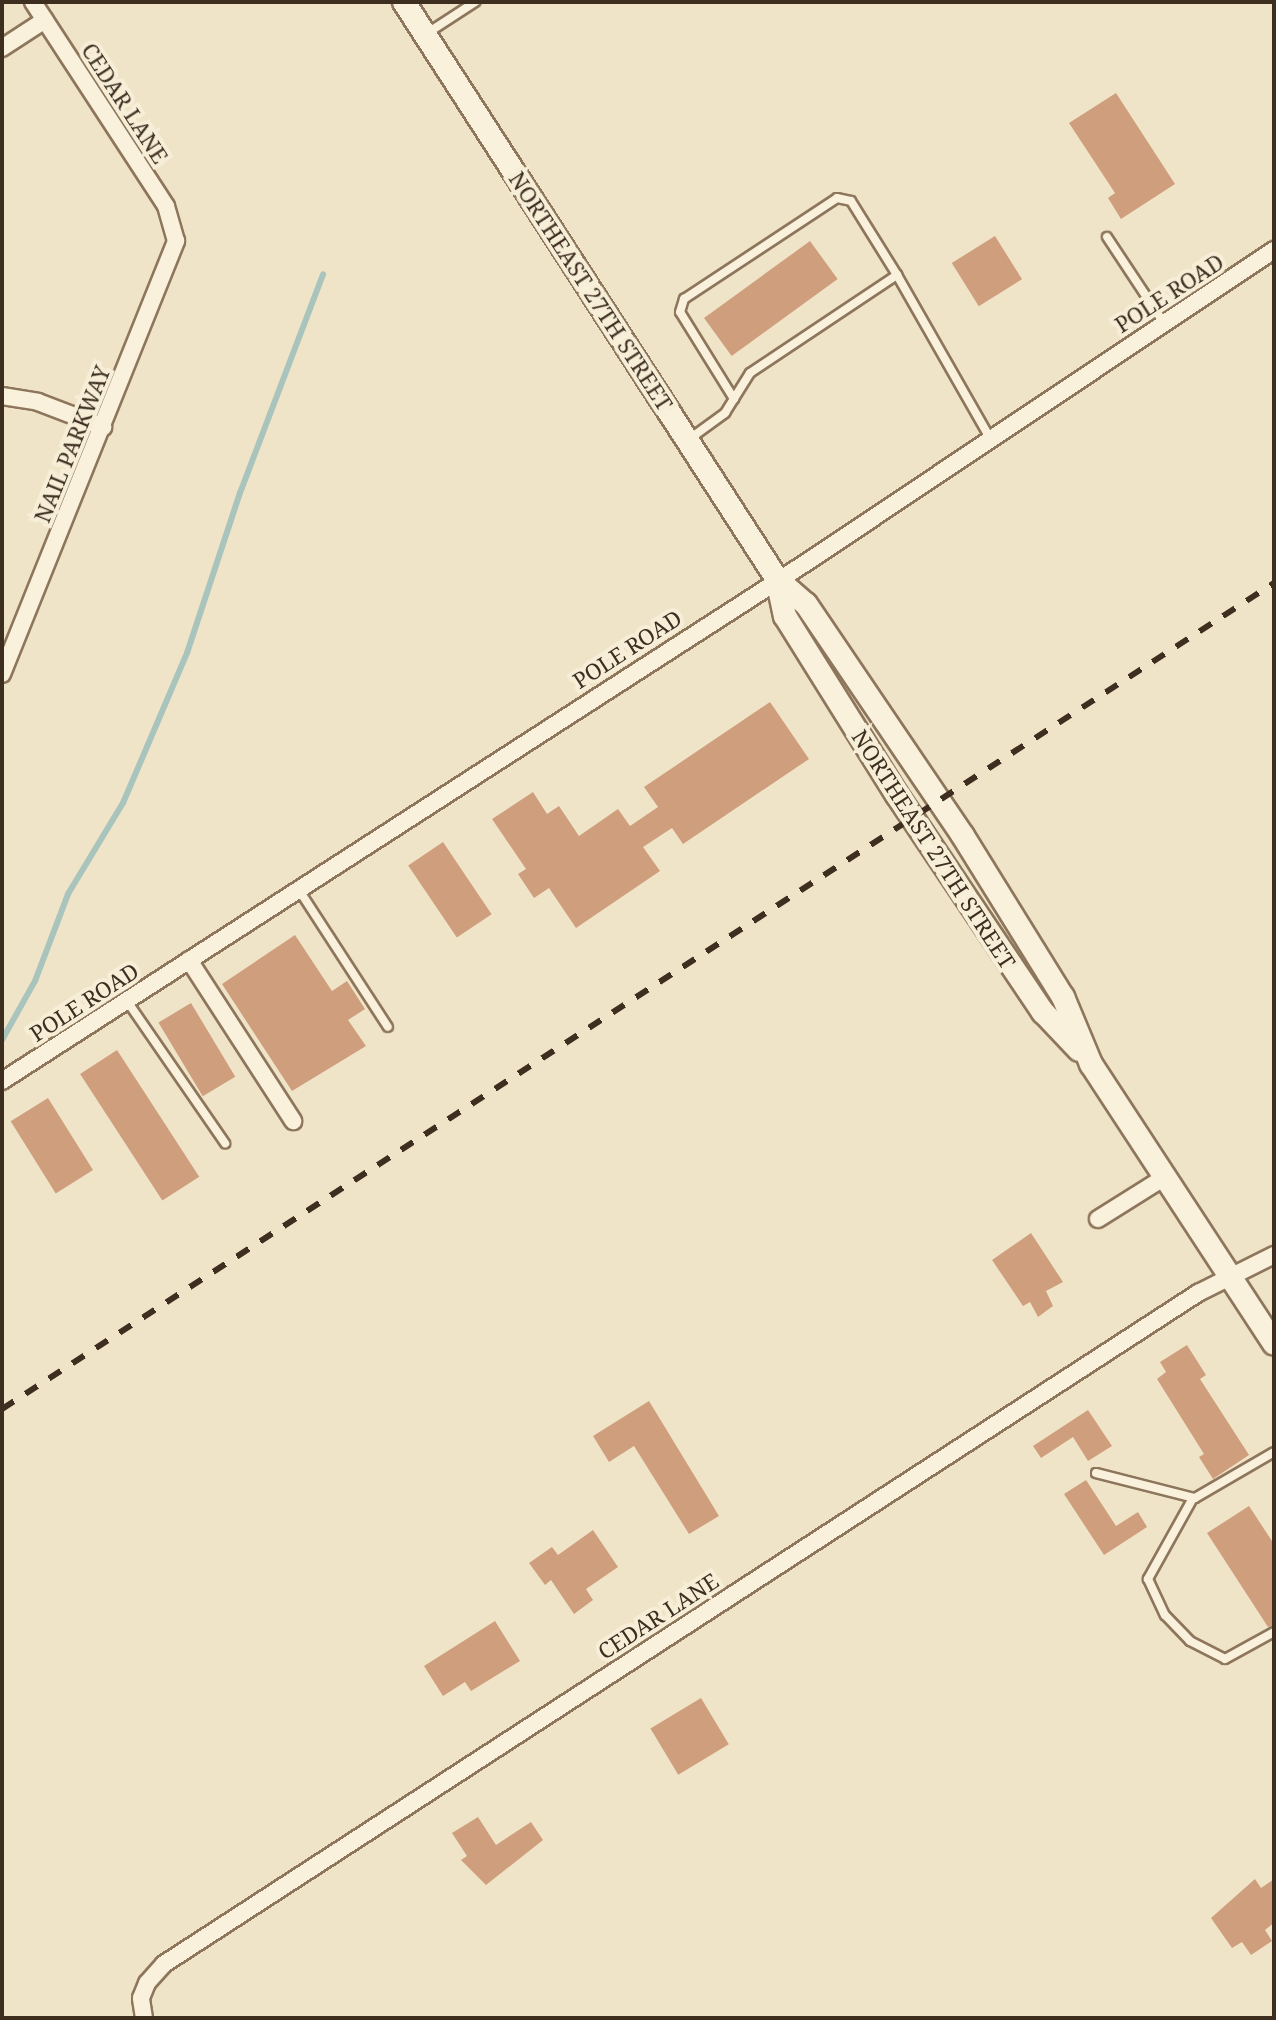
<!DOCTYPE html>
<style>
body{margin:0}
#map{position:relative;width:1276px;height:2020px;overflow:hidden;background:#f0e4c8;font-family:"Noto Serif",serif}
div>[style]{position:absolute}
.stream>*{height:6px;margin:-3px;padding:0 3px;transform-origin:3px;border-radius:3px;background:#a9c4bc}
.building>*{inset:0;background:#cf9f7d;transform-origin:0 0}
.roads{filter:drop-shadow(2px 0 #8d765c) drop-shadow(-2px 0 #8d765c) drop-shadow(0 2px #8d765c) drop-shadow(0 -2px #8d765c)}
.lane>*{height:8px;margin:-4px;padding:0 4px;transform-origin:4px;border-radius:4px;background:#faf1dc}
.street>*{height:16px;margin:-8px;padding:0 8px;transform-origin:8px;border-radius:8px;background:#faf1dc}
.secondary>*{height:22px;margin:-11px;padding:0 11px;transform-origin:11px;border-radius:11px;background:#faf1dc}
.rail>*{height:6px;margin-top:-3px;transform-origin:0;background:repeating-linear-gradient(90deg,#3d2e20 0 14px,transparent 0 28px)}
span{translate:-50% -50%;white-space:nowrap;text-align:center;line-height:1.15;-webkit-text-stroke:8px #f7eed8;paint-order:stroke}
.street-label{font-size:22px;color:#3d2e20}
.frame{position:absolute;inset:0;border:4px solid #3d2e20;pointer-events:none}
</style>
<div id="map">
<div class="stream">
<div style="left:2px;top:1040px;width:68px;rotate:-60.8deg"></div>
<div style="left:35px;top:981px;width:93px;rotate:-69.2deg"></div>
<div style="left:68px;top:894px;width:106px;rotate:-58.9deg"></div>
<div style="left:123px;top:803px;width:163px;rotate:-66.9deg"></div>
<div style="left:187px;top:653px;width:169px;rotate:-71.7deg"></div>
<div style="left:240px;top:493px;width:234px;rotate:-69.2deg"></div>
</div>
<div class="building">
<div style="clip-path:polygon(1116px 93px,1175px 184px,1121px 219px,1108px 198px,1115px 193px,1069px 123px)"></div>
<div style="left:995px;top:236px;width:51px;height:51px;rotate:58deg"></div>
<div style="left:810px;top:241px;width:47px;height:131px;rotate:54deg"></div>
<div style="clip-path:polygon(770px 702px,809px 759px,683px 844px,672px 828px,643px 847px,660px 871px,576px 928px,549px 888px,534px 898px,518px 874px,526px 869px,492px 819px,533px 792px,547px 814px,559px 806px,579px 836px,618px 809px,630px 826px,658px 807px,644px 787px)"></div>
<div style="left:443px;top:842px;width:87px;height:42px;rotate:56deg"></div>
<div style="clip-path:polygon(295px 935px,332px 991px,347px 981px,365px 1009px,348px 1020px,366px 1046px,292px 1091px,222px 984px)"></div>
<div style="left:191px;top:1003px;width:86px;height:38px;rotate:59deg"></div>
<div style="left:117px;top:1050px;width:151px;height:44px;rotate:57deg"></div>
<div style="left:48px;top:1098px;width:85px;height:44px;rotate:58deg"></div>
<div style="clip-path:polygon(1031px 1233px,1063px 1282px,1046px 1291px,1053px 1306px,1038px 1317px,1030px 1302px,1023px 1306px,992px 1260px)"></div>
<div style="clip-path:polygon(1187px 1345px,1206px 1375px,1200px 1379px,1249px 1455px,1213px 1479px,1199px 1457px,1204px 1454px,1157px 1379px,1166px 1372px,1160px 1362px)"></div>
<div style="clip-path:polygon(649px 1401px,719px 1516px,689px 1534px,634px 1446px,609px 1462px,593px 1436px)"></div>
<div style="clip-path:polygon(1088px 1410px,1112px 1446px,1088px 1461px,1073px 1437px,1041px 1458px,1033px 1446px)"></div>
<div style="clip-path:polygon(1086px 1480px,1116px 1526px,1138px 1512px,1147px 1527px,1104px 1555px,1064px 1494px)"></div>
<div style="clip-path:polygon(1249px 1506px,1274px 1544px,1274px 1625px,1268px 1627px,1207px 1533px)"></div>
<div style="clip-path:polygon(593px 1530px,618px 1567px,586px 1589px,593px 1600px,574px 1614px,551px 1580px,545px 1585px,529px 1563px,552px 1547px,558px 1555px)"></div>
<div style="clip-path:polygon(495px 1621px,520px 1661px,471px 1691px,465px 1682px,443px 1696px,424px 1666px)"></div>
<div style="left:701px;top:1698px;width:54px;height:59px;rotate:59deg"></div>
<div style="clip-path:polygon(478px 1817px,496px 1845px,531px 1822px,543px 1840px,486px 1885px,461px 1860px,467px 1856px,452px 1833px)"></div>
<div style="clip-path:polygon(1255px 1879px,1261px 1888px,1274px 1879px,1274px 1923px,1265px 1930px,1272px 1941px,1251px 1955px,1242px 1942px,1232px 1948px,1211px 1918px)"></div>
</div>
<div class="roads">
<div class="lane">
<div style="left:426px;top:34px;width:59px;rotate:-33.1deg"></div>
<div style="left:1107px;top:237px;width:103px;rotate:56.5deg"></div>
<div style="left:734px;top:399px;width:102px;rotate:-121.8deg"></div>
<div style="left:680px;top:312px;width:14px;rotate:-73deg"></div>
<div style="left:684px;top:299px;width:183px;rotate:-33.4deg"></div>
<div style="left:837px;top:198px;width:14px;rotate:12deg"></div>
<div style="left:851px;top:201px;width:87px;rotate:58.1deg"></div>
<div style="left:688px;top:440px;width:46px;rotate:-36.1deg"></div>
<div style="left:725px;top:413px;width:47px;rotate:-58deg"></div>
<div style="left:750px;top:373px;width:177px;rotate:-33.7deg"></div>
<div style="left:897px;top:275px;width:188px;rotate:60.3deg"></div>
<div style="left:299px;top:890px;width:163px;rotate:57deg"></div>
<div style="left:127px;top:1001px;width:173px;rotate:55.4deg"></div>
<div style="left:1096px;top:1473px;width:102px;rotate:14.2deg"></div>
<div style="left:1195px;top:1498px;width:91px;rotate:-30.2deg"></div>
<div style="left:1193px;top:1498px;width:93px;rotate:119.1deg"></div>
<div style="left:1148px;top:1579px;width:40px;rotate:65deg"></div>
<div style="left:1165px;top:1615px;width:36px;rotate:46deg"></div>
<div style="left:1190px;top:1641px;width:39px;rotate:27deg"></div>
<div style="left:1225px;top:1659px;width:56px;rotate:-28.9deg"></div>
</div>
<div class="street">
<div style="left:2px;top:48px;width:51px;rotate:-33.1deg"></div>
<div style="left:2px;top:396px;width:36px;rotate:9deg"></div>
<div style="left:38px;top:402px;width:70px;rotate:21deg"></div>
<div style="left:2px;top:674px;width:467px;rotate:-68.1deg"></div>
<div style="left:176px;top:241px;width:36px;rotate:-106deg"></div>
<div style="left:166px;top:206px;width:244px;rotate:-123.1deg"></div>
<div style="left:189px;top:960px;width:192px;rotate:57.1deg"></div>
<div style="left:2px;top:1081px;width:958px;rotate:-32.81deg"></div>
<div style="left:807px;top:562px;width:562px;rotate:-33.75deg"></div>
<div style="left:1098px;top:1219px;width:79px;rotate:-32.1deg"></div>
<div style="left:144px;top:2018px;width:20px;rotate:-99deg"></div>
<div style="left:141px;top:1998px;width:16px;rotate:-68deg"></div>
<div style="left:147px;top:1983px;width:25px;rotate:-48deg"></div>
<div style="left:164px;top:1964px;width:1233px;rotate:-32.98deg"></div>
<div style="left:1198px;top:1293px;width:85px;rotate:-26.6deg"></div>
</div>
<div class="secondary">
<div style="left:404px;top:2px;width:687px;rotate:57.12deg"></div>
<div style="left:777px;top:579px;width:38px;rotate:41deg"></div>
<div style="left:806px;top:604px;width:280px;rotate:55.9deg"></div>
<div style="left:963px;top:836px;width:190px;rotate:58.2deg"></div>
<div style="left:1063px;top:997px;width:73px;rotate:67.3deg"></div>
<div style="left:1091px;top:1064px;width:334px;rotate:56.8deg"></div>
<div style="left:777px;top:579px;width:38px;rotate:78deg"></div>
<div style="left:785px;top:616px;width:211px;rotate:58deg"></div>
<div style="left:897px;top:795px;width:262px;rotate:56.1deg"></div>
<div style="left:1043px;top:1012px;width:52px;rotate:46.5deg"></div>
</div>
</div>
<div class="rail">
<div style="left:2px;top:1409px;width:1517px;rotate:-33deg"></div>
</div>
<div class="street-label">
<span style="left:125px;top:103px;rotate:57deg">CEDAR LANE</span>
<span style="left:591px;top:291px;rotate:57deg">NORTHEAST 27TH STREET</span>
<span style="left:1169px;top:293px;rotate:-33deg">POLE ROAD</span>
<span style="left:72px;top:444px;rotate:-68deg">NAIL PARKWAY</span>
<span style="left:627px;top:649px;rotate:-33deg">POLE ROAD</span>
<span style="left:934px;top:849px;rotate:57deg">NORTHEAST 27TH STREET</span>
<span style="left:84px;top:1002px;rotate:-33deg">POLE ROAD</span>
<span style="left:658px;top:1616px;rotate:-33deg">CEDAR LANE</span>
</div>
<div class="frame"></div>
</div>
